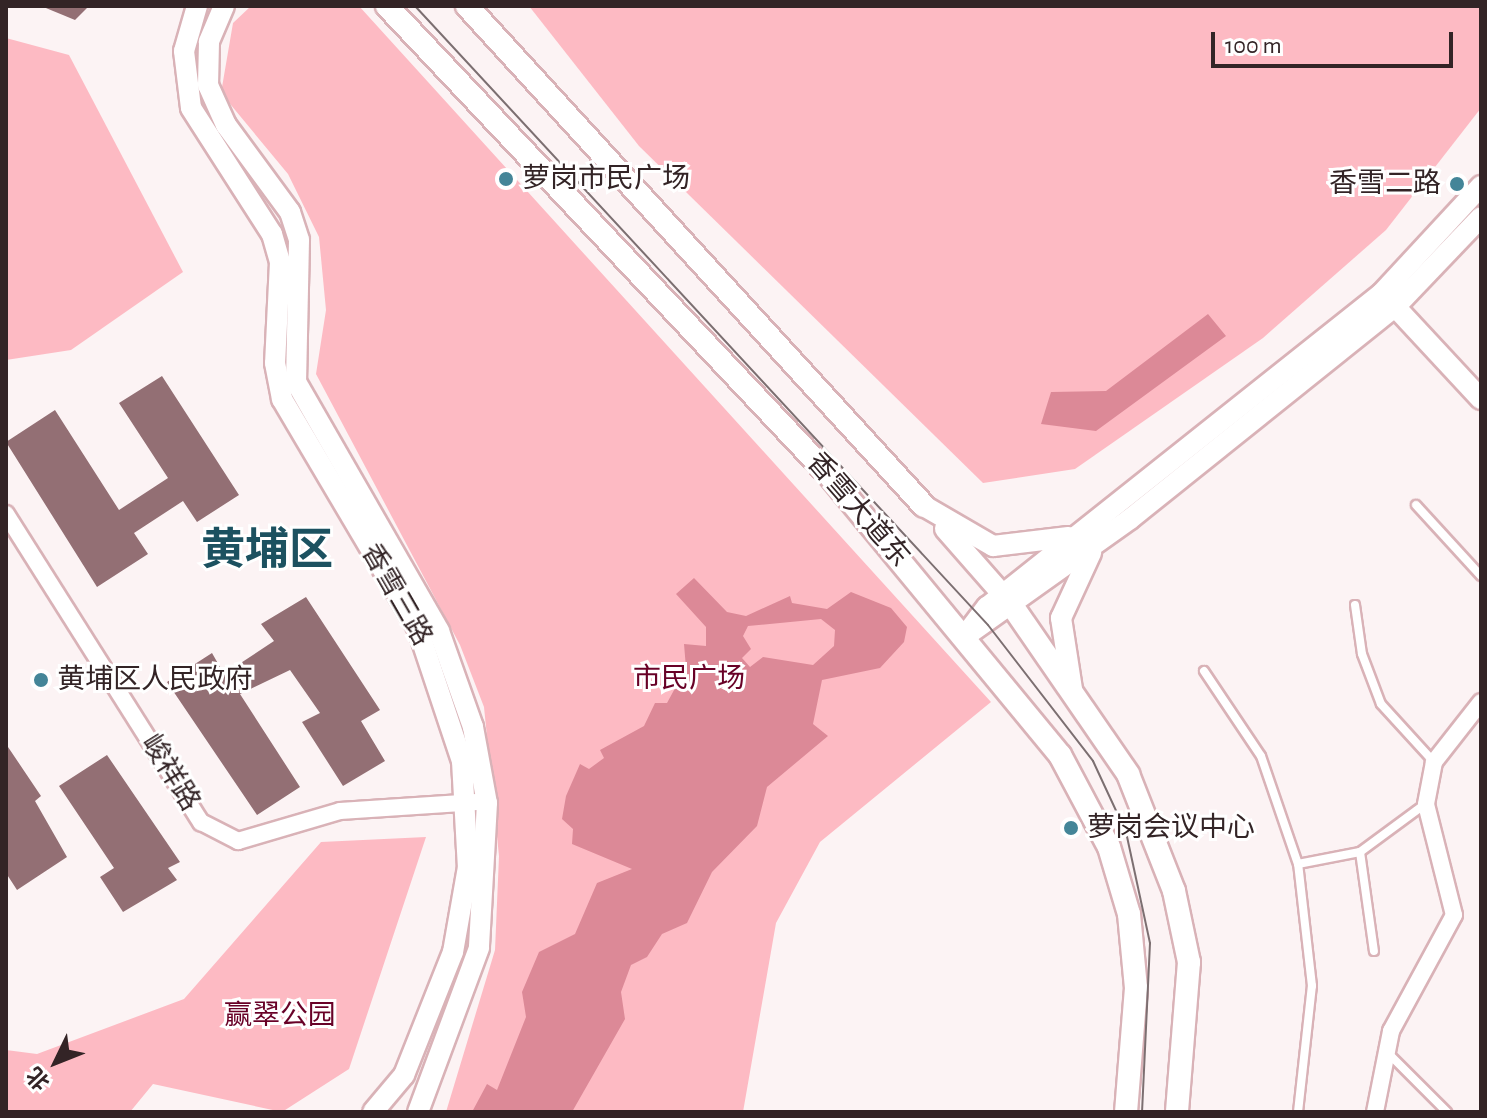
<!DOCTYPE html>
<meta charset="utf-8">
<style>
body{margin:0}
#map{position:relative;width:1487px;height:1118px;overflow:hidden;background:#fcf3f4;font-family:"Alegreya Sans","Noto Sans SC",sans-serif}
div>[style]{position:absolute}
.green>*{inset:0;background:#fdbac3}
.water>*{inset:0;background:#dc8997}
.building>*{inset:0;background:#936f74}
.roads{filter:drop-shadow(2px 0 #d9b2b7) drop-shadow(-2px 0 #d9b2b7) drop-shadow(0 2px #d9b2b7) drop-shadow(0 -2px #d9b2b7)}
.service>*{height:8px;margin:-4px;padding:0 4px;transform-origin:4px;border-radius:4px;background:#fff}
.minor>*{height:16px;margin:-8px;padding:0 8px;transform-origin:8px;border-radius:8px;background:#fff}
.tertiary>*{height:20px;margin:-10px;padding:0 10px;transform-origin:10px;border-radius:10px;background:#fff}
.secondary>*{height:22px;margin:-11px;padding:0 11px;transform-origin:11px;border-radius:11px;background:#fff}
.tram>*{height:2px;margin:-1px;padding:0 1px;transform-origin:1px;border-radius:1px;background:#7c6f71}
.dots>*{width:22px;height:22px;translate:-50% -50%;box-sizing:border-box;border:4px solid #fff;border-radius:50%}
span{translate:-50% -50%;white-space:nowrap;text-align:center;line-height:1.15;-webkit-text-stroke:6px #fff;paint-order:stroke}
.poi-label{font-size:28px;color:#332426}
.left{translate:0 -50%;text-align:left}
.right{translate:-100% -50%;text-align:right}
.street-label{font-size:28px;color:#332426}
.park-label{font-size:28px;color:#680127}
.town-label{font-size:44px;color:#1c5160;font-weight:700}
.frame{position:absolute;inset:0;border:8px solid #332426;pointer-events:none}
.north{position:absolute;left:16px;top:1022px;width:80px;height:80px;-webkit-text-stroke:6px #fff;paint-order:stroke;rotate:227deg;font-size:22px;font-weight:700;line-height:32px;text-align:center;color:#332426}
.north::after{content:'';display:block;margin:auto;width:28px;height:36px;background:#332426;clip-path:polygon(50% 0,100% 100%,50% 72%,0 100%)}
.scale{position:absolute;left:1211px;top:32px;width:242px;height:36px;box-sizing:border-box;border:4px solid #332426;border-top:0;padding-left:10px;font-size:24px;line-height:28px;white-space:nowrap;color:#332426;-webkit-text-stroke:6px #fff;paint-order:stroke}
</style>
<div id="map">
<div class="green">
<div style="clip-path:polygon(251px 6px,359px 6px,991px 702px,820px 842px,776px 923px,743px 1112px,446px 1112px,495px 950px,499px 856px,484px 707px,460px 645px,316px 374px,326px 310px,319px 237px,288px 174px,221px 93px,233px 23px)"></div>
<div style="clip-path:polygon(529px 6px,1481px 6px,1481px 108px,1386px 230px,1263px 338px,1075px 469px,983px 483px,639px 146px)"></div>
<div style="clip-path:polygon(6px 38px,69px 55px,183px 272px,71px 350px,6px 360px)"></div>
<div style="clip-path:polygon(426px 837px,349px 1069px,282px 1112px,153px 1084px,130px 1112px,6px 1112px,6px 1050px,37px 1054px,184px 999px,321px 842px)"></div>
</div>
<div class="water">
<div style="clip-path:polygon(1208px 314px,1226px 336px,1096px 431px,1041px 424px,1051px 392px,1106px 391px)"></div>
<div style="clip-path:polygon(evenodd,694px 578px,727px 612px,746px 616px,790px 596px,792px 603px,827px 609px,851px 592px,891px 608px,907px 627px,904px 642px,880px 668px,822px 680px,813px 724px,828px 736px,767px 787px,757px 826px,712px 872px,687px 923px,662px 934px,647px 957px,631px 965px,621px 992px,625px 1019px,572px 1112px,472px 1112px,487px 1084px,497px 1090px,526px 1017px,522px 992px,539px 952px,575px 934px,597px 883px,632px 869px,572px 844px,573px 829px,562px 819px,566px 796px,580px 764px,589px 769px,604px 758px,600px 750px,644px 726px,655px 703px,667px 703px,686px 668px,684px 644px,706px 646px,706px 627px,676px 594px,694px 578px,821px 619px,835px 630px,834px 646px,813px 665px,763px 657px,750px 667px,742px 658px,751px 649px,743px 636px,748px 626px,821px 619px)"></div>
</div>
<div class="building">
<div style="clip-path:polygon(41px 6px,89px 6px,75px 20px)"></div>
<div style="clip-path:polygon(162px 376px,239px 495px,197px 522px,183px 501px,134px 533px,148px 554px,97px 587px,6px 442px,55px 410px,119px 510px,168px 478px,119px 403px)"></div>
<div style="clip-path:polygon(306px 597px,380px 710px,361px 721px,385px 761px,343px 786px,302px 722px,320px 713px,290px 670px,240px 694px,300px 787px,257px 815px,167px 682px,212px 653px,224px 674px,274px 641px,261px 624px)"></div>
<div style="clip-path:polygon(6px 744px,41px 796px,35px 801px,67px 857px,17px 890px,6px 873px)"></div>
<div style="clip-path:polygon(107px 755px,180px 862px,168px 868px,177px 880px,123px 912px,100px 877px,114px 868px,59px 786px)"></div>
</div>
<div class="roads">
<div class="service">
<div style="left:1416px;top:505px;width:96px;rotate:47.5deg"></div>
<div style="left:1355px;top:605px;width:49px;rotate:81.9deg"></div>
<div style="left:1362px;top:654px;width:53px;rotate:69.2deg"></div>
<div style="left:1381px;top:704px;width:79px;rotate:47.6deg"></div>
<div style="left:1204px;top:671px;width:102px;rotate:56.2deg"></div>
<div style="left:1261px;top:756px;width:114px;rotate:71.1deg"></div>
<div style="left:1298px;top:864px;width:63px;rotate:-11deg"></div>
<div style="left:1360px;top:852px;width:81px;rotate:-36.4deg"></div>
<div style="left:1360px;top:852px;width:100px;rotate:82deg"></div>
<div style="left:1387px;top:1052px;width:85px;rotate:45deg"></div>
<div style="left:1298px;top:1112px;width:127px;rotate:-83.7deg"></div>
<div style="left:1312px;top:986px;width:123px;rotate:-96.5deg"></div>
</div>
<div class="minor">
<div style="left:6px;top:514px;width:365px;rotate:57.7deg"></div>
<div style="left:201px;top:822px;width:42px;rotate:27.2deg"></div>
<div style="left:238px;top:841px;width:106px;rotate:-16.4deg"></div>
<div style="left:340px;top:811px;width:137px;rotate:-3.8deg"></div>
<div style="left:1375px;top:1112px;width:83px;rotate:-78.8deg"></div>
<div style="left:1391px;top:1031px;width:132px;rotate:-61.5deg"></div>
<div style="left:1454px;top:915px;width:114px;rotate:-104.2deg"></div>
<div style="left:1426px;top:804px;width:43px;rotate:-79.2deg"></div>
<div style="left:1434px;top:762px;width:76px;rotate:-51.9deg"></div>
</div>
<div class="tertiary">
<div style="left:197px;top:6px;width:47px;rotate:106.1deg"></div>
<div style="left:184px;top:51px;width:57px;rotate:83deg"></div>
<div style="left:191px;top:108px;width:150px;rotate:57.3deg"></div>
<div style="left:272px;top:234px;width:29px;rotate:74deg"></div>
<div style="left:280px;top:262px;width:101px;rotate:92.8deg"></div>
<div style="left:275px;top:363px;width:37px;rotate:79deg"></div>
<div style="left:282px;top:399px;width:267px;rotate:59.4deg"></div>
<div style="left:418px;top:629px;width:139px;rotate:71.6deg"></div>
<div style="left:462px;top:761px;width:106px;rotate:86.8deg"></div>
<div style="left:468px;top:867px;width:86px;rotate:100deg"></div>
<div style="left:453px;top:952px;width:132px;rotate:111.7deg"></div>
<div style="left:404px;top:1075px;width:48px;rotate:130deg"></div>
<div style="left:224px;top:6px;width:39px;rotate:113deg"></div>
<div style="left:209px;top:42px;width:43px;rotate:91.3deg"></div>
<div style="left:208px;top:85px;width:44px;rotate:65.8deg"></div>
<div style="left:226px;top:125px;width:108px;rotate:53.7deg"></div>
<div style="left:290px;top:212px;width:29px;rotate:72deg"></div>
<div style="left:299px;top:240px;width:142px;rotate:91.2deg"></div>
<div style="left:296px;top:382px;width:287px;rotate:60.1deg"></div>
<div style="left:439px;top:631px;width:102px;rotate:70.5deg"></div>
<div style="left:473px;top:727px;width:77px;rotate:79.6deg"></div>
<div style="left:487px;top:803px;width:145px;rotate:93.2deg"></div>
<div style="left:479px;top:948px;width:175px;rotate:110.4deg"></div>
<div style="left:1387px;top:298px;width:138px;rotate:47.1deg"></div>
<div style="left:924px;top:506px;width:80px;rotate:30.1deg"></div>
<div style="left:993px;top:546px;width:76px;rotate:-6.8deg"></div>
<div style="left:945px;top:529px;width:100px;rotate:48.7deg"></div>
<div style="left:964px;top:637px;width:38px;rotate:-53deg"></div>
<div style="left:987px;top:607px;width:505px;rotate:-38.48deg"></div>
<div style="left:1382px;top:293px;width:146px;rotate:-47.2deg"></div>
<div style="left:964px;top:637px;width:204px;rotate:-35.4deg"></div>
<div style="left:1130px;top:519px;width:339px;rotate:-38.7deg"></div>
<div style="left:1395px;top:307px;width:124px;rotate:-46.3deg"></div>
<div style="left:1072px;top:689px;width:72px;rotate:-98.8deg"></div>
<div style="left:1061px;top:618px;width:72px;rotate:-65.2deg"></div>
</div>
<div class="secondary">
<div style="left:387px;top:6px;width:644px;rotate:46.7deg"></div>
<div style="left:829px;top:475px;width:363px;rotate:50.5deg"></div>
<div style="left:1060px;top:755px;width:104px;rotate:62deg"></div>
<div style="left:1109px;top:847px;width:70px;rotate:73.4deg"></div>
<div style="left:1129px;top:914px;width:74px;rotate:84.6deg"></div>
<div style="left:1136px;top:988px;width:124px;rotate:94.6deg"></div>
<div style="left:467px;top:6px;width:677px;rotate:47.57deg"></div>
<div style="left:1013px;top:607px;width:203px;rotate:55.4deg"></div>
<div style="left:1128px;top:774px;width:126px;rotate:68.5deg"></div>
<div style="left:1174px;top:891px;width:73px;rotate:78.1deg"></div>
<div style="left:1189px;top:962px;width:150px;rotate:94.6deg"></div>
</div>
</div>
<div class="tram">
<div style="left:415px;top:6px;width:843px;rotate:47.21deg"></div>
<div style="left:988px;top:625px;width:172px;rotate:52.3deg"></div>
<div style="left:1093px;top:761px;width:78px;rotate:65.1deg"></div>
<div style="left:1126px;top:832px;width:114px;rotate:77.8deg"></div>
<div style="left:1150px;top:943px;width:169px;rotate:92.7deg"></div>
</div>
<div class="dots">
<div style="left:506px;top:179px;background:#448598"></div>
<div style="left:1457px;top:184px;background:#448598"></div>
<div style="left:41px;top:680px;background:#448598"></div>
<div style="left:1071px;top:828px;background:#448598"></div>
</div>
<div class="poi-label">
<span class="left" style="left:522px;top:179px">萝岗市民广场</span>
<span class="right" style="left:1441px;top:184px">香雪二路</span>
<span class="left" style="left:57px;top:680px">黄埔区人民政府</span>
<span class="left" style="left:1087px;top:828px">萝岗会议中心</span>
</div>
<div class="street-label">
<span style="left:858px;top:510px;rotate:49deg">香雪大道东</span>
<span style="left:396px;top:595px;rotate:60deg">香雪三路</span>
<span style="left:170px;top:773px;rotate:58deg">峻祥路</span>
</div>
<div class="park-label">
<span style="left:689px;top:679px">市民广场</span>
<span style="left:280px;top:1016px">赢翠公园</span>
</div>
<div class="town-label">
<span style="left:267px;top:551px">黄埔区</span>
</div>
<div class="frame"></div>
<div class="north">北</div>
<div class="scale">100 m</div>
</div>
